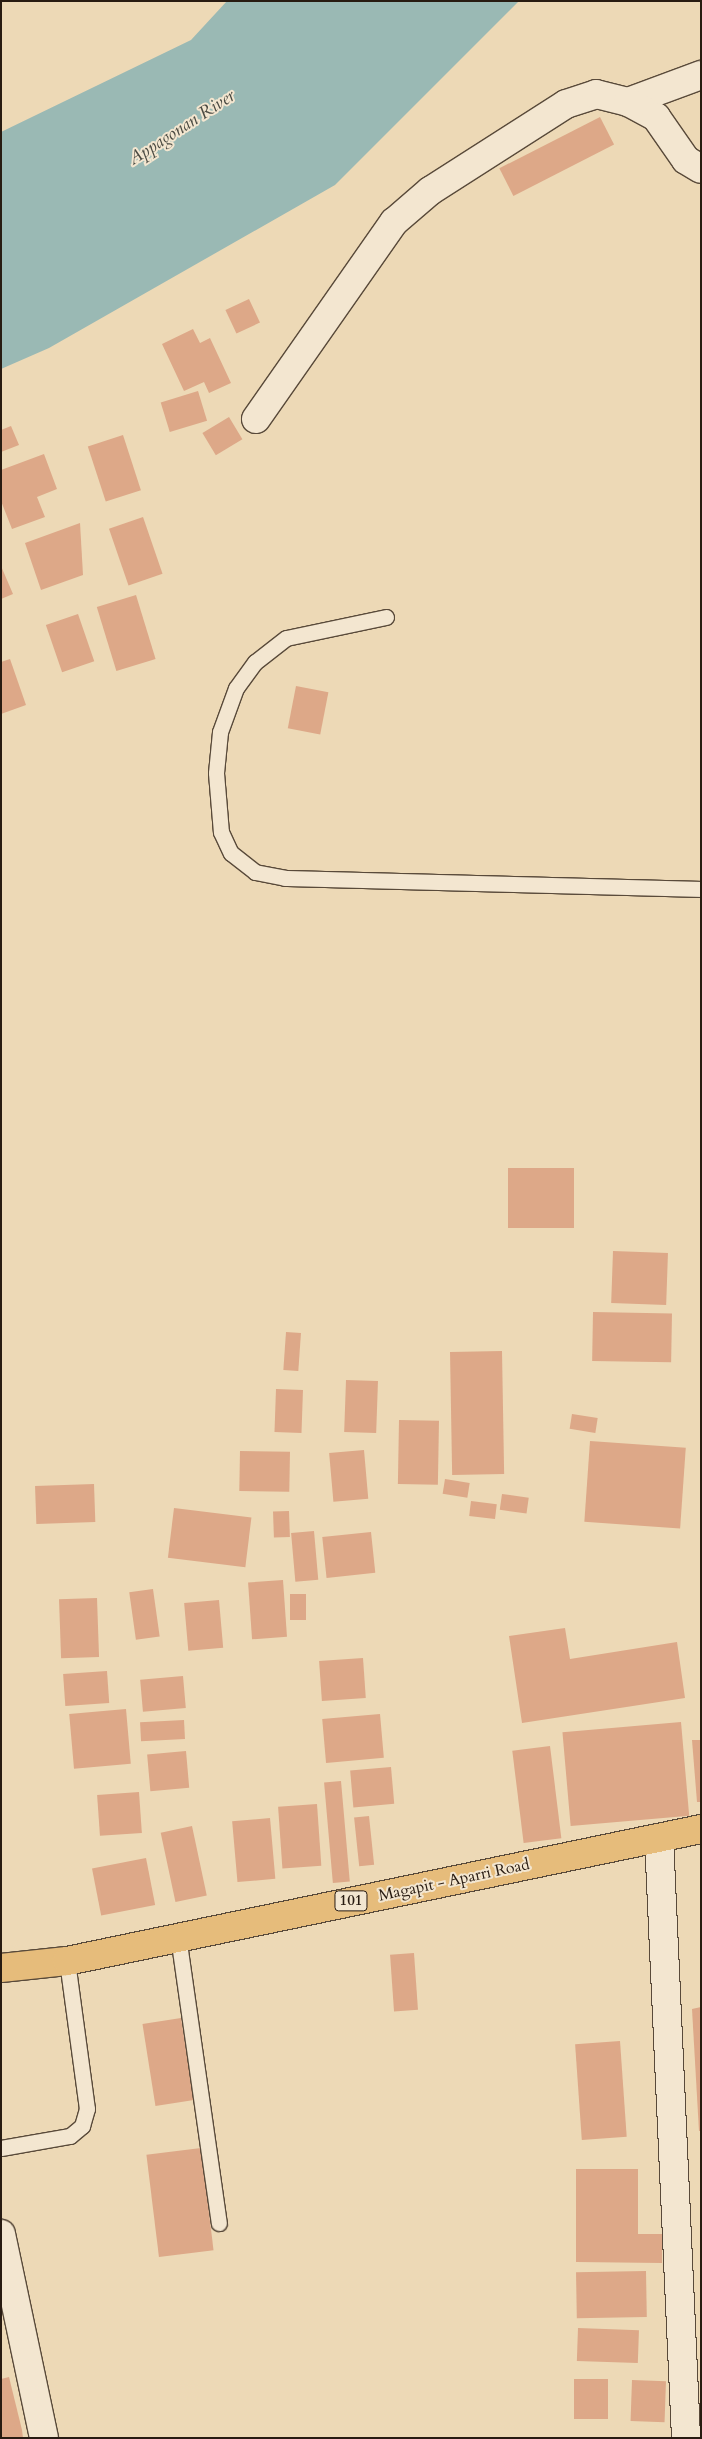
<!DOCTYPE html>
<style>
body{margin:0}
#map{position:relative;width:702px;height:2439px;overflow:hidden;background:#edd9b6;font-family:Cardo,serif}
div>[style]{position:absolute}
.water>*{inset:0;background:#9ab9b4}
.building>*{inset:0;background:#dda888;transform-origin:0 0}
.roads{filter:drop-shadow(1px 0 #594a3a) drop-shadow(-1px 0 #594a3a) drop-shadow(0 1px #594a3a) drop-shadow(0 -1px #594a3a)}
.service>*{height:15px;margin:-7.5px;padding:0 7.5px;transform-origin:7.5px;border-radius:7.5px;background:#f3e6d0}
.minor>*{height:28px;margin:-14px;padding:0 14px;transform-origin:14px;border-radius:14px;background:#f3e6d0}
.primary>*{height:28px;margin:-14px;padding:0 14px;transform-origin:14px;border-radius:14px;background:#e6bc7b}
span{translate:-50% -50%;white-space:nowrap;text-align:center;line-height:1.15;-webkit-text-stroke:4px #f3e6d0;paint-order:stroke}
.shield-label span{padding:1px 4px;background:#f3e6d0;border:1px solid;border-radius:4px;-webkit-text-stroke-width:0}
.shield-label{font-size:15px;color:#281b11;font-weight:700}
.street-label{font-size:16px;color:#281b11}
.water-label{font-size:18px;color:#4a4a42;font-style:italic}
.frame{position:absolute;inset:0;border:2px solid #281b11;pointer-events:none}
</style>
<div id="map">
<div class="water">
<div style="clip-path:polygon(227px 1px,519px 1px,335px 185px,49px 348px,1px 369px,1px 132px,191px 40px)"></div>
</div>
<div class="building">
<div style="left:600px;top:117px;width:31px;height:113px;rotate:63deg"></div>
<div style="left:249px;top:299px;width:26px;height:26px;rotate:65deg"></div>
<div style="clip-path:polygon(193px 329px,200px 343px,210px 338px,231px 383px,209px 393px,204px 382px,184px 391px,162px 344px)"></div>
<div style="left:198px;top:391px;width:31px;height:39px;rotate:73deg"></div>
<div style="left:229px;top:417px;width:26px;height:31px;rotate:59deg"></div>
<div style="clip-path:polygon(11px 426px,19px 445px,1px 452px,1px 430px)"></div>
<div style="left:123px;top:435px;width:58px;height:37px;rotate:72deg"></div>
<div style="clip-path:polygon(44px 454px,57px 489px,37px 497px,45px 517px,12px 529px,1px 501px,1px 470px)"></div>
<div style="left:143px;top:517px;width:60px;height:36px;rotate:71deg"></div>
<div style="clip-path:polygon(80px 523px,83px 575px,41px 590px,25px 543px)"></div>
<div style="clip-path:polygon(1px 566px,13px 594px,1px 599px)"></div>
<div style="left:136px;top:595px;width:67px;height:41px;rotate:73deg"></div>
<div style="left:78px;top:614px;width:50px;height:34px;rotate:71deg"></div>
<div style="clip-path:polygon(10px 659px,26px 705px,1px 714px,1px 662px)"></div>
<div style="left:296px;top:686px;width:33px;height:43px;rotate:11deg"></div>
<div style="left:508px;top:1168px;width:66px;height:60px"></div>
<div style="left:613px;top:1251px;width:55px;height:52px;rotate:2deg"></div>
<div style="left:593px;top:1312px;width:79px;height:49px;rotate:1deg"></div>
<div style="left:286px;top:1332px;width:15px;height:38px;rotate:4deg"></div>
<div style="left:502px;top:1351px;width:123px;height:52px;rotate:89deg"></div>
<div style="left:346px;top:1380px;width:32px;height:52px;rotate:2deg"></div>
<div style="left:276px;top:1389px;width:27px;height:43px;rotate:2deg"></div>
<div style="left:572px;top:1414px;width:26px;height:15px;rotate:9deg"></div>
<div style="left:399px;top:1420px;width:40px;height:64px;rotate:1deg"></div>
<div style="left:590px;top:1441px;width:96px;height:81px;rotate:4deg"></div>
<div style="left:364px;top:1450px;width:49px;height:35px;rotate:85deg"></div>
<div style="left:240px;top:1451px;width:50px;height:40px;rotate:1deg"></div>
<div style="left:445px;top:1479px;width:25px;height:15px;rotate:9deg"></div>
<div style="left:94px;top:1484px;width:38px;height:59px;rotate:88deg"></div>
<div style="left:502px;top:1494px;width:27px;height:16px;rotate:8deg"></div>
<div style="left:471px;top:1501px;width:26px;height:15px;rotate:7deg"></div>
<div style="left:174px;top:1508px;width:78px;height:50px;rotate:7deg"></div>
<div style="left:289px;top:1511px;width:26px;height:16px;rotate:88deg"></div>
<div style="left:314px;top:1531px;width:49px;height:23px;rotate:85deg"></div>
<div style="left:371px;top:1532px;width:41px;height:49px;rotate:84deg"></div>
<div style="left:283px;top:1580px;width:57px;height:35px;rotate:86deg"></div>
<div style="left:153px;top:1589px;width:48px;height:24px;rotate:82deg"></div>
<div style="left:306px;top:1594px;width:26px;height:16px;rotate:90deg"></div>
<div style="left:97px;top:1598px;width:59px;height:38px;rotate:88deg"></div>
<div style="left:219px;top:1600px;width:48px;height:35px;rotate:85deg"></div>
<div style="clip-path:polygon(565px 1628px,570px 1659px,677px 1642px,685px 1698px,522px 1723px,509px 1636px)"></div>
<div style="left:363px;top:1658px;width:40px;height:44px;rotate:86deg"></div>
<div style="left:107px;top:1671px;width:32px;height:44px;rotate:86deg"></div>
<div style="left:183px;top:1676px;width:32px;height:43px;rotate:85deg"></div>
<div style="left:126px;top:1709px;width:55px;height:57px;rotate:85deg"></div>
<div style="left:380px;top:1714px;width:44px;height:58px;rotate:85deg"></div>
<div style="left:184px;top:1720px;width:19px;height:44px;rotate:87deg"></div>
<div style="left:681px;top:1722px;width:94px;height:119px;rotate:85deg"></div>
<div style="clip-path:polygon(692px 1740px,701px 1740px,701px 1802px,697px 1802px)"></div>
<div style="left:550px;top:1746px;width:93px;height:38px;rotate:83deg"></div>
<div style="left:186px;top:1751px;width:37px;height:39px;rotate:85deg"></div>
<div style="left:391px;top:1767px;width:37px;height:41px;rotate:85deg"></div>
<div style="left:341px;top:1781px;width:101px;height:17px;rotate:85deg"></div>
<div style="left:139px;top:1792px;width:41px;height:42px;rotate:86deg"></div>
<div style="left:317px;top:1804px;width:62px;height:39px;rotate:86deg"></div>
<div style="left:369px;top:1816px;width:49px;height:15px;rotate:84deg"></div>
<div style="left:270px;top:1818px;width:61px;height:38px;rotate:85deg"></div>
<div style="left:192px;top:1826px;width:71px;height:32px;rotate:78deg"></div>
<div style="left:146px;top:1858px;width:48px;height:55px;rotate:79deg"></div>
<div style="left:414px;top:1953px;width:57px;height:24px;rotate:86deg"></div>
<div style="clip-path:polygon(701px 2007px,701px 2131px,699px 2131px,692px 2009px)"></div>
<div style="left:181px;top:2018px;width:83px;height:39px;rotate:81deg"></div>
<div style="left:620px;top:2041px;width:96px;height:45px;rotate:86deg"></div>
<div style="left:201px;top:2148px;width:103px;height:55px;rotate:83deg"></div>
<div style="clip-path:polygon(576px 2169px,638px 2169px,638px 2234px,662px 2234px,662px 2263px,576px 2262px)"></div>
<div style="left:646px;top:2271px;width:46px;height:70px;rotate:89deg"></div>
<div style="left:578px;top:2328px;width:61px;height:33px;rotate:2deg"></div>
<div style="clip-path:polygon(9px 2377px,22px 2430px,23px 2438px,1px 2438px,1px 2379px)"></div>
<div style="left:574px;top:2379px;width:34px;height:40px"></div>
<div style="left:632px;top:2380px;width:34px;height:41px;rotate:2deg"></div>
</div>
<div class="roads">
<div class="service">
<div style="left:386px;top:617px;width:102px;rotate:168.1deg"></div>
<div style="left:286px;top:638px;width:39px;rotate:142deg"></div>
<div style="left:255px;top:662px;width:32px;rotate:126deg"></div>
<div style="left:236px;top:688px;width:47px;rotate:110deg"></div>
<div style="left:220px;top:732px;width:41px;rotate:95.6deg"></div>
<div style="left:216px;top:773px;width:59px;rotate:85.2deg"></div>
<div style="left:221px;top:832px;width:23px;rotate:65deg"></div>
<div style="left:231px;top:853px;width:31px;rotate:38deg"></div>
<div style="left:255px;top:872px;width:31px;rotate:11deg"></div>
<div style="left:285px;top:878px;width:416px;rotate:1.5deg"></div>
<div style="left:178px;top:1936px;width:290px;rotate:81.9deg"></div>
<div style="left:1px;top:2148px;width:70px;rotate:-9.9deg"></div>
<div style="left:70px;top:2136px;width:16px;rotate:-40deg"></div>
<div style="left:82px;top:2126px;width:18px;rotate:-74deg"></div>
<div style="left:87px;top:2109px;width:149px;rotate:-97.7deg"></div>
</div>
<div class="minor">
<div style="left:628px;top:102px;width:78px;rotate:-20.3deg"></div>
<div style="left:256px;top:419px;width:241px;rotate:-55deg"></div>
<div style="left:394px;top:222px;width:48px;rotate:-40.7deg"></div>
<div style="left:430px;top:191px;width:161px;rotate:-32.6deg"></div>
<div style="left:566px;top:104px;width:32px;rotate:-18deg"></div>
<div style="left:596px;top:94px;width:33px;rotate:14deg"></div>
<div style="left:628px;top:102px;width:32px;rotate:28deg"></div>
<div style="left:656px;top:117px;width:52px;rotate:55.1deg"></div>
<div style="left:686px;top:160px;width:17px;rotate:31deg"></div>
<div style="left:659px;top:1838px;width:601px;rotate:87.42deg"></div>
<div style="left:1px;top:2234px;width:208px;rotate:78.1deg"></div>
</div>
<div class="primary">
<div style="left:1px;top:1968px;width:66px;rotate:-6.1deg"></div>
<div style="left:67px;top:1961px;width:648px;rotate:-11.76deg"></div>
</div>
</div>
<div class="shield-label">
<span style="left:351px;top:1901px">101</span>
</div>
<div class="street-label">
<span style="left:454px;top:1880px;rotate:-12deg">Magapit - Aparri Road</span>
</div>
<div class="water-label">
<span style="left:182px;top:128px;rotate:-33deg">Appagonan River</span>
</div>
<div class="frame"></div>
</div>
